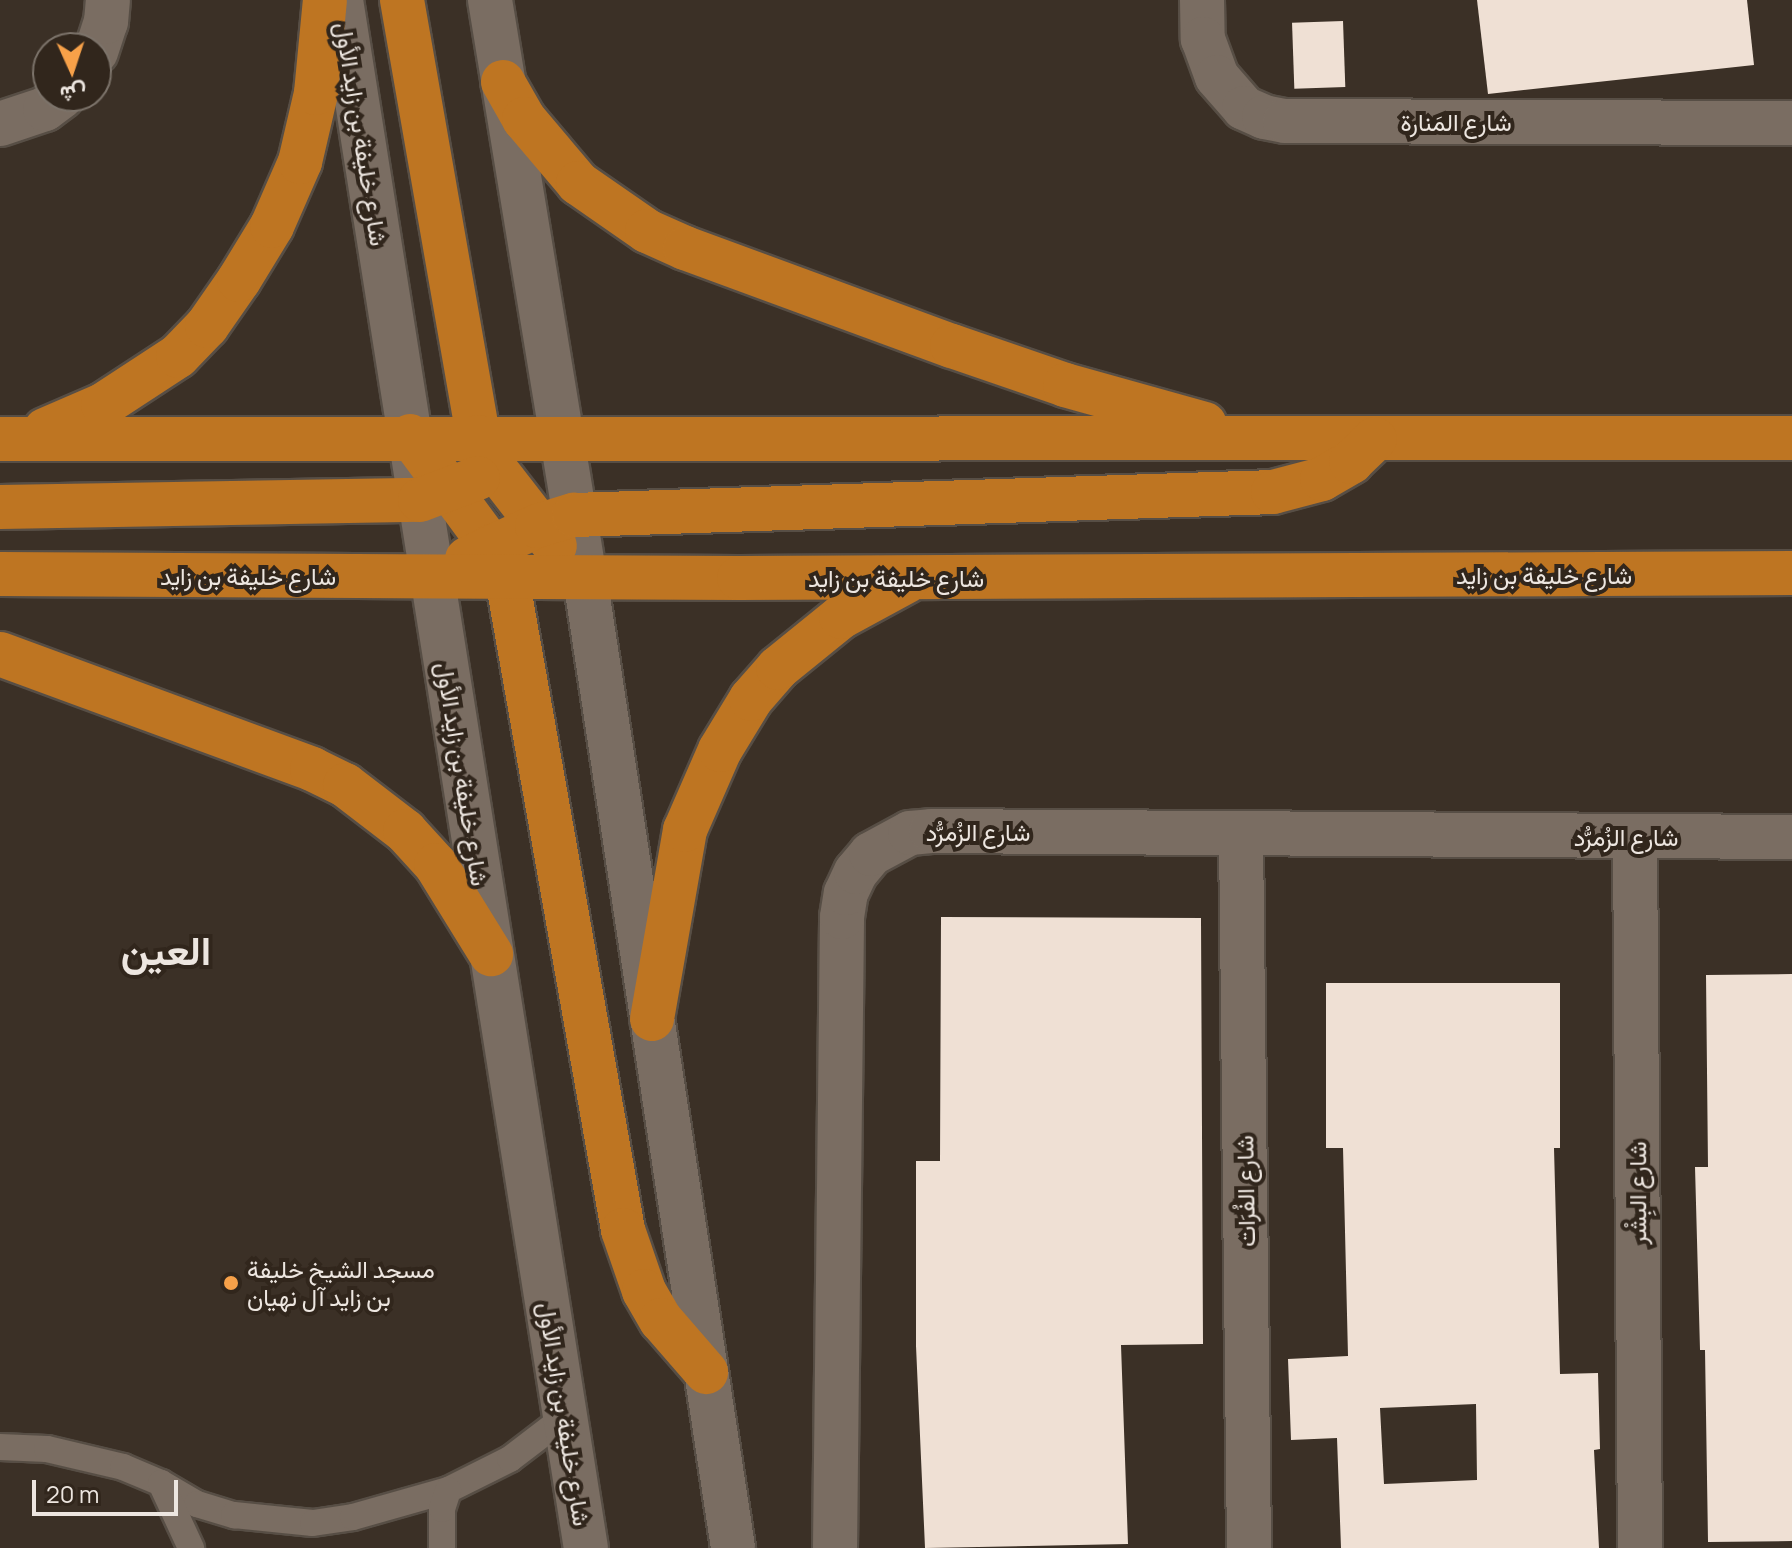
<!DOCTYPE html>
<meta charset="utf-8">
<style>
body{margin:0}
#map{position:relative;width:1792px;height:1548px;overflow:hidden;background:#3b3026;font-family:Manrope,Vazirmatn,sans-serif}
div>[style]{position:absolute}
.building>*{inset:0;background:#efe0d4;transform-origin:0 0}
.roads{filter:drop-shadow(2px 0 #574e45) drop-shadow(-2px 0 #574e45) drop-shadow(0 2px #574e45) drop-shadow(0 -2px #574e45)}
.lane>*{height:26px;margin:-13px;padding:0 13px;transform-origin:13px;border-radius:13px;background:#7a6d62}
.street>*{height:44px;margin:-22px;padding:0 22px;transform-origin:22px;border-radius:22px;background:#7a6d62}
.secondary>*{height:44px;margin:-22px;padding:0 22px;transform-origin:22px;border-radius:22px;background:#7a6d62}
.highway>*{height:44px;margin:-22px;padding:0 22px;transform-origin:22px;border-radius:22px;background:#be7522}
.dots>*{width:22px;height:22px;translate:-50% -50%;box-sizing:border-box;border:4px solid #31261c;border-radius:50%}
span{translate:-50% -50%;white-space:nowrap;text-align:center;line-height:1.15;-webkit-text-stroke:8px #31261c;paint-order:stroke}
.street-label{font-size:24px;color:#ede6e0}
.poi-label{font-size:24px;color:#ede6e0}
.left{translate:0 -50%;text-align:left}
.town-label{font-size:40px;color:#ede6e0;font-weight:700}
.north{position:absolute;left:32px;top:32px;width:80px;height:80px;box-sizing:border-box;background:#31261c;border:2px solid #7c736a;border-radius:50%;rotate:177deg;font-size:22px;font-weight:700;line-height:32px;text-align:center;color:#ede6e0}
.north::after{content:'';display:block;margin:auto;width:28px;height:36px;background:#f7a149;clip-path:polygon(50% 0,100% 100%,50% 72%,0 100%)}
.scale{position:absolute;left:32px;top:1480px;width:146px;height:36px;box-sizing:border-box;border:4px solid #ede6e0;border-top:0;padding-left:10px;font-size:24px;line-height:28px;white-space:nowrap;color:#ede6e0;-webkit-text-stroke:6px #31261c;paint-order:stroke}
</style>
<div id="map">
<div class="building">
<div style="clip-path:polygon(1477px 0,1747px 0,1754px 65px,1488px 94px)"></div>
<div style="left:1343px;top:21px;width:66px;height:51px;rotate:88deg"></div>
<div style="clip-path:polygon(941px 917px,1201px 918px,1203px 1344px,1121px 1345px,1128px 1544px,925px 1548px,916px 1346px,916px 1161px,940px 1161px)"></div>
<div style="clip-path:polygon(1792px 974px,1792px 1541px,1708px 1542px,1705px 1350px,1700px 1350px,1695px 1167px,1708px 1167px,1706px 975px)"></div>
<div style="clip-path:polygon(evenodd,1326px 983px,1560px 983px,1560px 1148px,1554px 1148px,1560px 1374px,1598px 1373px,1600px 1449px,1594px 1450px,1599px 1548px,1341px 1548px,1337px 1438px,1291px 1440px,1288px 1359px,1348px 1356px,1343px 1148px,1326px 1148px,1326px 983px,1476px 1404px,1477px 1480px,1384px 1484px,1380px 1408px,1476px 1404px)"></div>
</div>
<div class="roads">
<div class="lane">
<div style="left:0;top:1447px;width:47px;rotate:2.4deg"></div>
<div style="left:47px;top:1449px;width:78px;rotate:13.3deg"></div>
<div style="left:123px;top:1467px;width:41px;rotate:22.8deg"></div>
<div style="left:161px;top:1483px;width:42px;rotate:30.3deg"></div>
<div style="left:197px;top:1504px;width:39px;rotate:17deg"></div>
<div style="left:234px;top:1515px;width:79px;rotate:5.8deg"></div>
<div style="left:313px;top:1523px;width:40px;rotate:-8.5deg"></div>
<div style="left:353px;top:1517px;width:99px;rotate:-15.9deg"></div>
<div style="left:448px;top:1490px;width:69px;rotate:-26.6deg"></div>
<div style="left:510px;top:1459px;width:69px;rotate:-37.4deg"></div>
<div style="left:161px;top:1483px;width:72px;rotate:65.2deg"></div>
<div style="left:442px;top:1548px;width:39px;rotate:-90deg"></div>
<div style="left:442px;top:1509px;width:20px;rotate:-72deg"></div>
</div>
<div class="street">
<div style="left:1202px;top:0;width:39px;rotate:89deg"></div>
<div style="left:1203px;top:39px;width:40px;rotate:69.8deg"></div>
<div style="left:1217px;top:77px;width:41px;rotate:48.9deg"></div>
<div style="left:1244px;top:108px;width:22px;rotate:24deg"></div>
<div style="left:1264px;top:117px;width:21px;rotate:11deg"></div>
<div style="left:1285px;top:121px;width:507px;rotate:0.23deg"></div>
<div style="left:96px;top:52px;width:32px;rotate:-72deg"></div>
<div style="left:106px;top:22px;width:22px;rotate:-85deg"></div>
<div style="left:0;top:124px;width:47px;rotate:-18.4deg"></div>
<div style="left:45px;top:109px;width:21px;rotate:-37deg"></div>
<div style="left:1241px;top:834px;width:714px;rotate:89.36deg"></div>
<div style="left:1635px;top:837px;width:711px;rotate:89.6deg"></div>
<div style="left:835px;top:1548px;width:631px;rotate:-89.36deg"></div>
<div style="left:842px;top:917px;width:24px;rotate:-81deg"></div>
<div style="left:846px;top:893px;width:23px;rotate:-65deg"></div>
<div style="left:856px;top:872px;width:23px;rotate:-50deg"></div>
<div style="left:871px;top:854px;width:44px;rotate:-28.3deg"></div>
<div style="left:910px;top:833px;width:21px;rotate:-5deg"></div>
<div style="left:931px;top:831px;width:861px;rotate:0.4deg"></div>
</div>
<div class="secondary">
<div style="left:341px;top:0;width:1567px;rotate:81.01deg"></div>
<div style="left:490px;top:0;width:586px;rotate:80.67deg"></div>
<div style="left:585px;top:578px;width:981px;rotate:81.32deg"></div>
</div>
<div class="highway">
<div style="left:402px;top:0;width:444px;rotate:80.1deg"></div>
<div style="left:478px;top:437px;width:38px;rotate:61deg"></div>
<div style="left:496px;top:470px;width:96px;rotate:52.2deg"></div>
<div style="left:503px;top:82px;width:43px;rotate:60.4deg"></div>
<div style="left:524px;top:119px;width:84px;rotate:49.8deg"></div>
<div style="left:578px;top:183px;width:84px;rotate:34.8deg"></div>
<div style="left:647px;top:231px;width:42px;rotate:24.1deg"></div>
<div style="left:685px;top:248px;width:284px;rotate:20.2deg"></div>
<div style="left:952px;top:346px;width:120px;rotate:19deg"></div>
<div style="left:1065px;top:385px;width:145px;rotate:15.6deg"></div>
<div style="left:45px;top:430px;width:63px;rotate:-23.3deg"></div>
<div style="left:103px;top:405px;width:90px;rotate:-33.2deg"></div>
<div style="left:178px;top:356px;width:42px;rotate:-46deg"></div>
<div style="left:207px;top:326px;width:56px;rotate:-55.2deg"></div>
<div style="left:239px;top:280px;width:63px;rotate:-58.6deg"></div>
<div style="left:272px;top:226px;width:70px;rotate:-66.4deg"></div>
<div style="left:300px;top:162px;width:71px;rotate:-76.9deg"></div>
<div style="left:316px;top:93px;width:93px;rotate:-84.5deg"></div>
<div style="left:410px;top:436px;width:137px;rotate:53.6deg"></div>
<div style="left:491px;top:546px;width:36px;rotate:63deg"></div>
<div style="left:507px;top:578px;width:662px;rotate:79.91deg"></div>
<div style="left:623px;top:1230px;width:65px;rotate:71deg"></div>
<div style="left:644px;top:1291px;width:34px;rotate:60deg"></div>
<div style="left:661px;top:1320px;width:69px;rotate:49.1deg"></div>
<div style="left:0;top:439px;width:1792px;rotate:-0.03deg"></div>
<div style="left:0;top:507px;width:420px;rotate:-1deg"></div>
<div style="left:420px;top:500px;width:62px;rotate:-20.8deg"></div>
<div style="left:467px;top:559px;width:77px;rotate:-25.2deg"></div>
<div style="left:537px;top:526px;width:39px;rotate:-17deg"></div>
<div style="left:574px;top:515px;width:699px;rotate:-1.88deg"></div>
<div style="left:1273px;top:492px;width:51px;rotate:-14.9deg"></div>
<div style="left:1322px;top:479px;width:34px;rotate:-30deg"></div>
<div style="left:1351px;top:462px;width:33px;rotate:-44deg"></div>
<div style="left:0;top:574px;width:739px;rotate:0.31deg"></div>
<div style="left:739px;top:578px;width:1053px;rotate:-0.27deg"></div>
<div style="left:0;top:654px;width:333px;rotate:20.2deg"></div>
<div style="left:312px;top:769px;width:37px;rotate:26deg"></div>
<div style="left:345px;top:785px;width:76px;rotate:37.5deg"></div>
<div style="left:405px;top:831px;width:46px;rotate:47.6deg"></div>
<div style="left:436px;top:865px;width:105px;rotate:58.3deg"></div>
<div style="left:652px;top:1019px;width:192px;rotate:-80.1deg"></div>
<div style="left:685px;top:830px;width:87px;rotate:-66.4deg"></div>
<div style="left:720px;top:750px;width:60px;rotate:-58.7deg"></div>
<div style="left:751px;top:699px;width:41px;rotate:-48.9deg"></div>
<div style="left:778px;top:668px;width:81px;rotate:-39deg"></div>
<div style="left:841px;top:617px;width:75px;rotate:-28.6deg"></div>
</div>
</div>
<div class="dots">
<div style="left:231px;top:1283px;background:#f7a149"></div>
</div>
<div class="street-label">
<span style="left:1456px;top:122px">شارع المَنارة</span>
<span style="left:362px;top:134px;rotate:81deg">شارع خليفة بن زايد الأول</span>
<span style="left:1544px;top:575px">شارع خليفة بن زايد</span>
<span style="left:248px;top:576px">شارع خليفة بن زايد</span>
<span style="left:896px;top:578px">شارع خليفة بن زايد</span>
<span style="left:463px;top:774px;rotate:81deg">شارع خليفة بن زايد الأول</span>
<span style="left:978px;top:832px">شارع الزُمرُّد</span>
<span style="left:1626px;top:837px">شارع الزُمرُّد</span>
<span style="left:1245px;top:1191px;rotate:-91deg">شارع الفُرَات</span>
<span style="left:1637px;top:1193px;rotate:-90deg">شارع البِشْر</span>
<span style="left:565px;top:1414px;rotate:81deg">شارع خليفة بن زايد الأول</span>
</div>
<div class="poi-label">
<span class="left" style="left:247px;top:1283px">مسجد الشيخ خليفة<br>بن زايد آل نهيان</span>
</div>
<div class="town-label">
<span style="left:166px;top:950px">العين</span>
</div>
<div class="north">ش</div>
<div class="scale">20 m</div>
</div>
